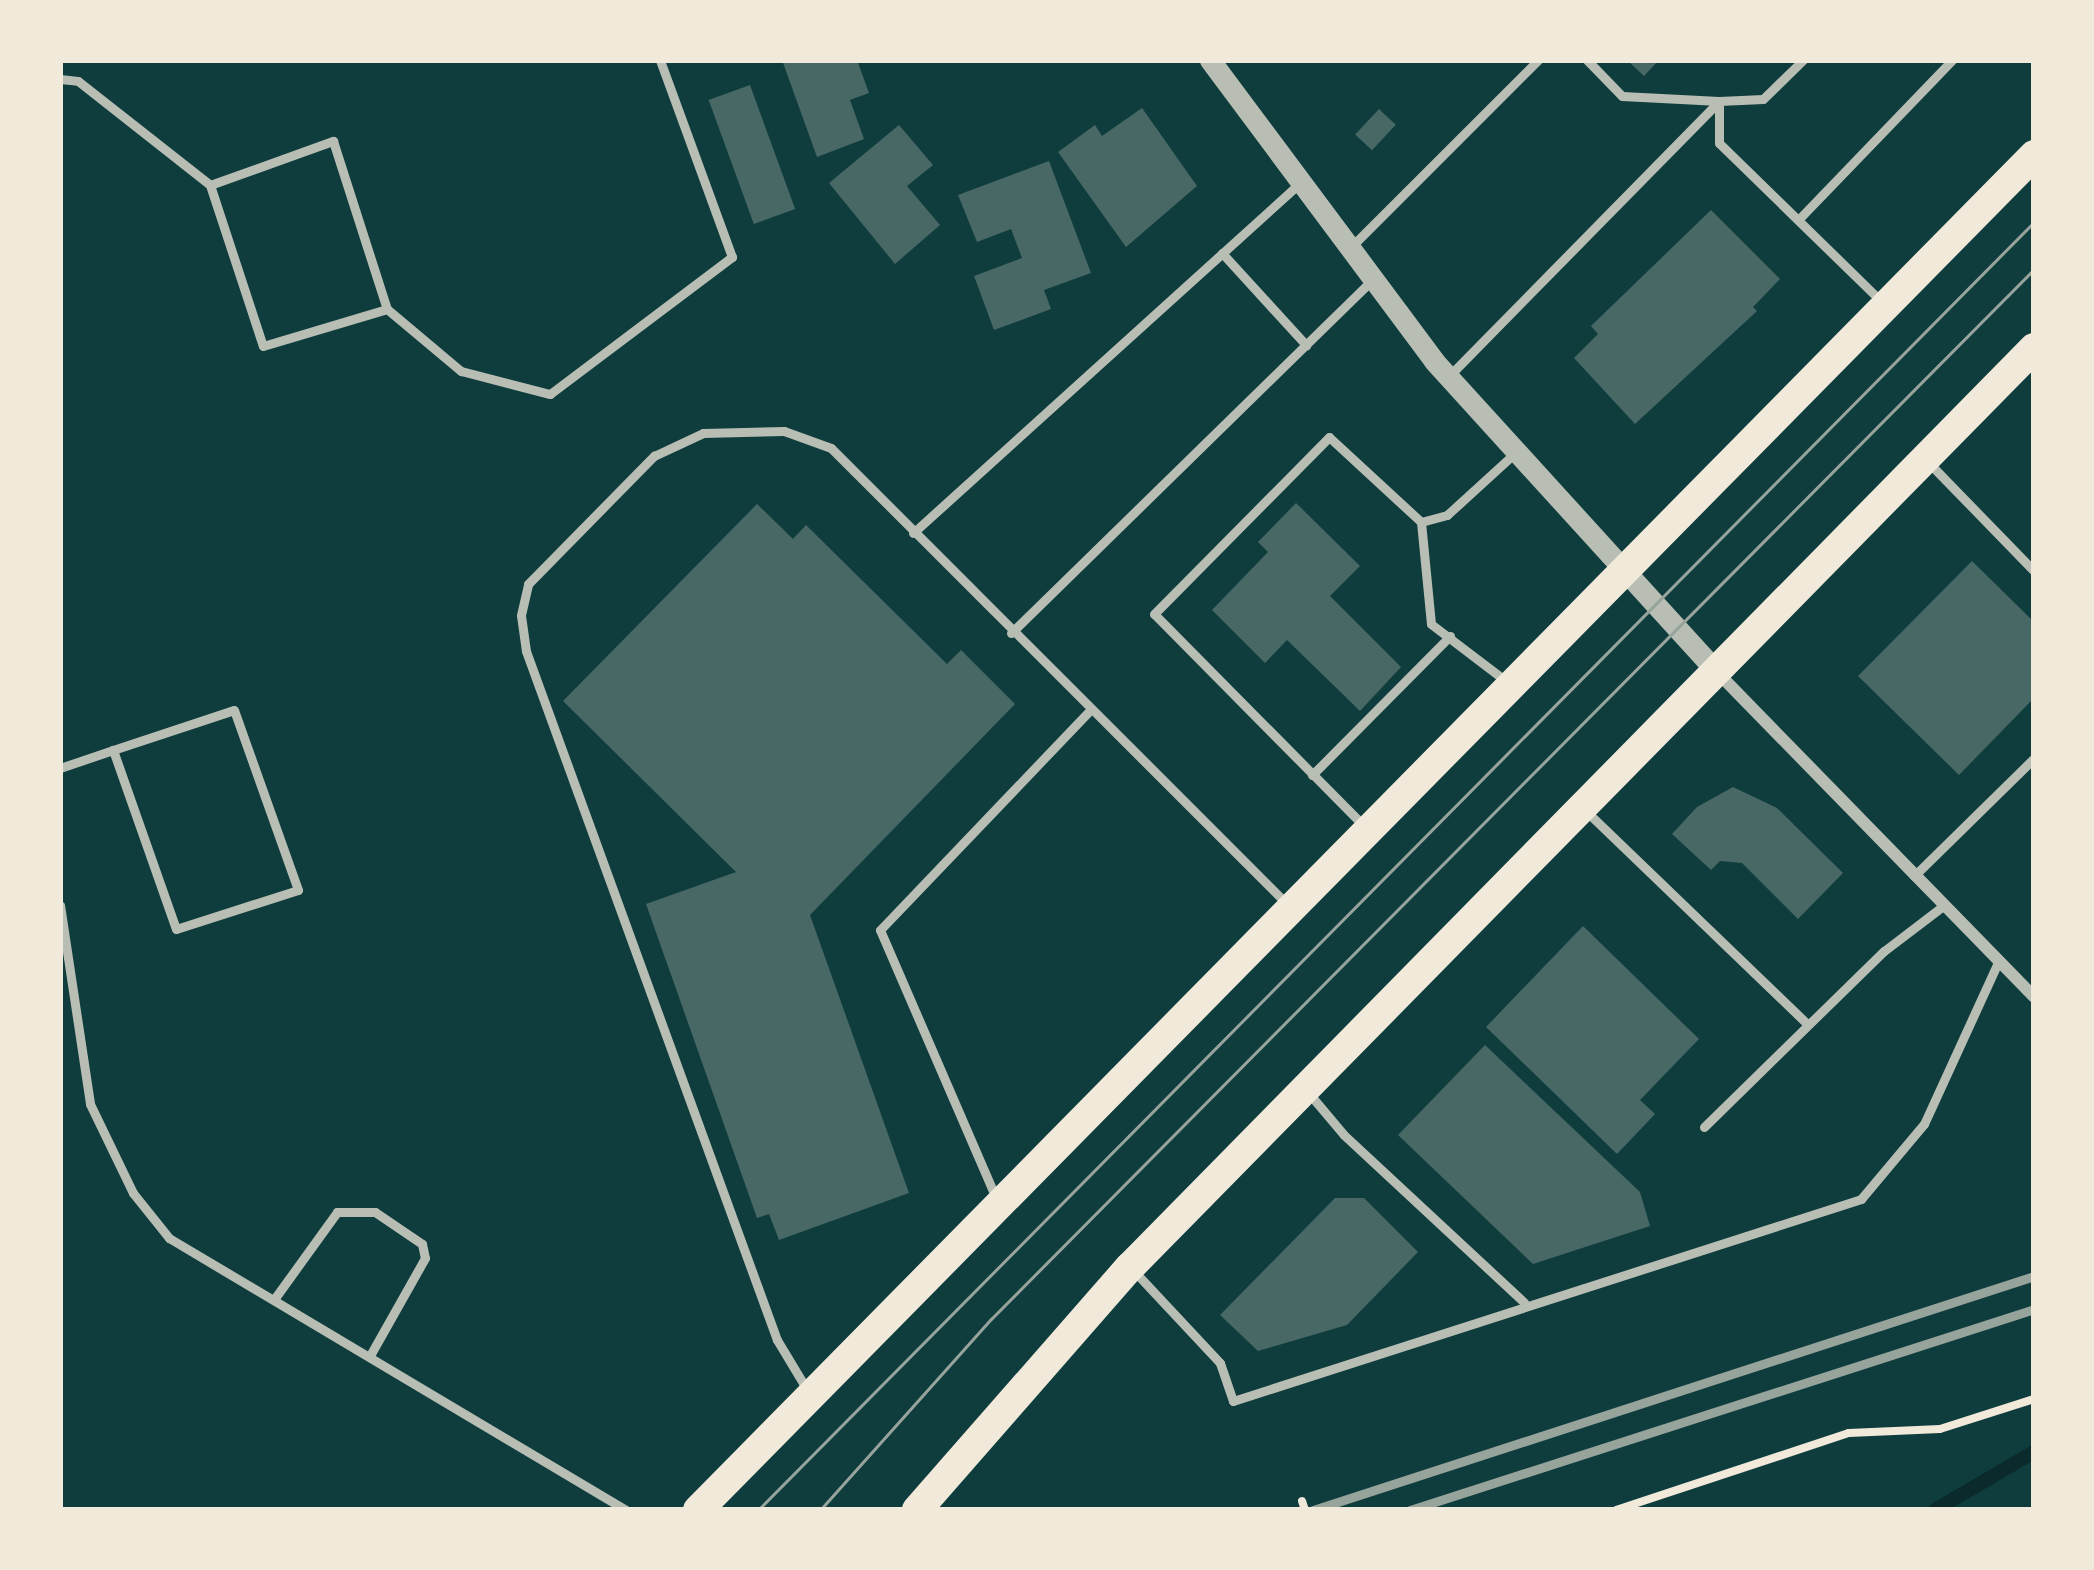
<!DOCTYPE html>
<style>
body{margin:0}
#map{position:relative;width:2094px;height:1570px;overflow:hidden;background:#0f3d3e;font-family:Signika,sans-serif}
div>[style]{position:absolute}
.stream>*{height:14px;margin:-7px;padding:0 7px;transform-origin:7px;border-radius:7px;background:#0a2a2b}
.building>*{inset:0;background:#486865;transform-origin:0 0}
.path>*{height:8px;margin:-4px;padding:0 4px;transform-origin:4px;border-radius:4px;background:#f1e9da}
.service>*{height:9px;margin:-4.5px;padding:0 4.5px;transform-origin:4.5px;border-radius:4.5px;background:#b8beb3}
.minor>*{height:12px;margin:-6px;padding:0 6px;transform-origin:6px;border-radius:6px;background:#b8beb3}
.tertiary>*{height:21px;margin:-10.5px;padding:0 10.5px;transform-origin:10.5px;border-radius:10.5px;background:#b8beb3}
.primary>*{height:30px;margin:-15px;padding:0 15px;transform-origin:15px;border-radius:15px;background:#f1e9da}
.tram>*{height:3px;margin:-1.5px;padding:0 1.5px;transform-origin:1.5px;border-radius:1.5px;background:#97a49c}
.rail>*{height:9px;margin:-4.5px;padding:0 4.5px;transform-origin:4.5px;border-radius:4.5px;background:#97a49c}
span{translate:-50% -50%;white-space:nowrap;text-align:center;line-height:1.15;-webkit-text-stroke:12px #f1e9da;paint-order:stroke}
.frame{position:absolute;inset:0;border:63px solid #f1e9da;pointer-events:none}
</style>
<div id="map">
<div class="stream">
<div style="left:1935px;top:1510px;width:115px;rotate:-30.4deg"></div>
</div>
<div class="building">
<div style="clip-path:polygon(782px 60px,857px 60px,869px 93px,850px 100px,864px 139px,817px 157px)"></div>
<div style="clip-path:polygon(1627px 60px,1659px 60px,1644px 76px)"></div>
<div style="left:750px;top:85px;width:132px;height:44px;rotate:70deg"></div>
<div style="clip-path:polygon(1142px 108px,1197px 186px,1126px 247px,1058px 152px,1095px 125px,1102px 136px)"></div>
<div style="left:1379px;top:109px;width:23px;height:35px;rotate:43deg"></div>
<div style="clip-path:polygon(899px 125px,933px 165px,907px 186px,940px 225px,895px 264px,829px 183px)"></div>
<div style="clip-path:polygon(1049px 161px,1091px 273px,1044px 290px,1051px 309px,994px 330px,974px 276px,1022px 258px,1011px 229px,977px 242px,958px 195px)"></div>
<div style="clip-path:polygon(1711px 210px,1780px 279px,1753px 307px,1757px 311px,1635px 424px,1574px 358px,1598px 334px,1591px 326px)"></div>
<div style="clip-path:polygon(1296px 503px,1360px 566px,1330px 596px,1401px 667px,1360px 711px,1287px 640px,1265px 663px,1212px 610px,1268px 552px,1258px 542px)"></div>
<div style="clip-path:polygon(757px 504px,793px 539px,806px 525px,947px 664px,961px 650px,1015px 704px,810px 915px,909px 1193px,779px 1240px,769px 1214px,757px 1218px,646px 904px,736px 872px,563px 701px)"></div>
<div style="clip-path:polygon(1972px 561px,2034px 622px,2034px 698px,1959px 775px,1858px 676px)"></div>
<div style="clip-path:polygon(1733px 787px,1777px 808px,1843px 873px,1798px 919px,1742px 863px,1720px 861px,1711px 870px,1672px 834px,1697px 807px)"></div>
<div style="clip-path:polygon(1583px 926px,1699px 1039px,1640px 1100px,1655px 1114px,1617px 1154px,1486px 1027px)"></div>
<div style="clip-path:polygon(1485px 1045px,1640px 1192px,1650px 1226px,1533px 1264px,1398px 1135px)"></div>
<div style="clip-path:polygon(1335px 1198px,1364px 1198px,1418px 1252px,1347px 1325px,1258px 1351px,1220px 1315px)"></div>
</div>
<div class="path">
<div style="left:1302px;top:1501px;width:9px;rotate:72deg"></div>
<div style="left:1616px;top:1510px;width:245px;rotate:-18.3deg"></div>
<div style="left:1849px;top:1433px;width:91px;rotate:-2.5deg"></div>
<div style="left:1940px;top:1429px;width:99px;rotate:-17.7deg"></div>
</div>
<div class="service">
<div style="left:1587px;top:60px;width:50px;rotate:45.8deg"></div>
<div style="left:1622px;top:96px;width:97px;rotate:3deg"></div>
<div style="left:1719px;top:101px;width:42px;rotate:90deg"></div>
<div style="left:1719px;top:143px;width:225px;rotate:44.3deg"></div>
<div style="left:60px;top:79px;width:18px;rotate:6deg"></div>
<div style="left:78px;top:81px;width:168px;rotate:38.2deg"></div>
<div style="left:210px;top:185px;width:169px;rotate:71.8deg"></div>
<div style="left:263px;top:346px;width:129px;rotate:-16.6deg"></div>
<div style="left:210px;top:185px;width:131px;rotate:-19.7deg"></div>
<div style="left:333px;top:141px;width:176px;rotate:72.2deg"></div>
<div style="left:387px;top:309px;width:97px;rotate:40deg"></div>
<div style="left:461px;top:371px;width:92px;rotate:14.5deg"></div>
<div style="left:550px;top:394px;width:228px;rotate:-37deg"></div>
<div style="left:732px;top:257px;width:210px;rotate:-110.1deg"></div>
<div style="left:1799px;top:219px;width:221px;rotate:-46.1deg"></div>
<div style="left:1351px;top:247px;width:264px;rotate:-45deg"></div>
<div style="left:1222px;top:253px;width:125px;rotate:47.6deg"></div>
<div style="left:1448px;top:377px;width:387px;rotate:-45.5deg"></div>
<div style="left:1719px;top:101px;width:44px;rotate:-2.6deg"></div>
<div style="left:1763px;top:99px;width:56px;rotate:-44.3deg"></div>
<div style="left:1929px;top:463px;width:151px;rotate:45.8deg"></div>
<div style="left:1421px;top:522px;width:102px;rotate:84.4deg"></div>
<div style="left:1431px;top:624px;width:96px;rotate:37.3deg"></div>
<div style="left:913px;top:533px;width:523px;rotate:-42.13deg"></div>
<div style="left:1011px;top:633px;width:505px;rotate:-44.36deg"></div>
<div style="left:60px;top:768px;width:56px;rotate:-18.8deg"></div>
<div style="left:113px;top:750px;width:127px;rotate:-18.3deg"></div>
<div style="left:234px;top:710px;width:191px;rotate:70.4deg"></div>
<div style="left:298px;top:890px;width:128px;rotate:162.3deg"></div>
<div style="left:176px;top:929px;width:190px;rotate:-109.4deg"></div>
<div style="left:1312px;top:775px;width:196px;rotate:-45.2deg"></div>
<div style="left:1587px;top:812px;width:306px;rotate:43.9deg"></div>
<div style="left:1364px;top:826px;width:298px;rotate:-134.7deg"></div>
<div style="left:1154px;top:614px;width:249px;rotate:-45.3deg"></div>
<div style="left:1329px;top:437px;width:125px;rotate:42.7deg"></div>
<div style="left:1421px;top:522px;width:27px;rotate:-15deg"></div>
<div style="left:1447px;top:515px;width:92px;rotate:-42.4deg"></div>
<div style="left:1914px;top:876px;width:168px;rotate:-44.5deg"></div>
<div style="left:60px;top:905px;width:201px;rotate:81.4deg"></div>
<div style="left:90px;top:1104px;width:99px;rotate:64.2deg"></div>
<div style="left:133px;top:1193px;width:58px;rotate:51.3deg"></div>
<div style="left:169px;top:1238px;width:532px;rotate:30.76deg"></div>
<div style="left:1307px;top:1091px;width:57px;rotate:49.9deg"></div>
<div style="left:1344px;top:1135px;width:246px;rotate:42.9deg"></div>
<div style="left:1704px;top:1127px;width:252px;rotate:-44.4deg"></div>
<div style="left:1884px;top:951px;width:74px;rotate:-37.3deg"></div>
<div style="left:996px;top:1198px;width:292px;rotate:-113.4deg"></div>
<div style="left:880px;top:930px;width:301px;rotate:-46.3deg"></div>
<div style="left:1134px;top:1271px;width:126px;rotate:46.9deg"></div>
<div style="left:1220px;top:1363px;width:40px;rotate:71.1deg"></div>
<div style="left:1233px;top:1401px;width:660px;rotate:-17.83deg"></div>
<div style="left:1861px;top:1199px;width:98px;rotate:-50deg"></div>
<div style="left:1924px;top:1124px;width:178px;rotate:-65.4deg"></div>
<div style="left:275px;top:1298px;width:106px;rotate:-54.2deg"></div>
<div style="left:337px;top:1212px;width:38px"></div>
<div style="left:375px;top:1212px;width:57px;rotate:34.2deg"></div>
<div style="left:422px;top:1244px;width:14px;rotate:78deg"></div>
<div style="left:425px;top:1258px;width:110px;rotate:119.4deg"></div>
<div style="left:806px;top:1388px;width:56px;rotate:-121.1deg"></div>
<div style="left:777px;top:1340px;width:733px;rotate:-110.02deg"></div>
<div style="left:526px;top:651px;width:36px;rotate:-98deg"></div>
<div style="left:521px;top:615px;width:32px;rotate:-77deg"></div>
<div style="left:528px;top:584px;width:180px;rotate:-45.5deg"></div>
<div style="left:654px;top:456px;width:54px;rotate:-25.1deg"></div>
<div style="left:703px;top:433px;width:81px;rotate:-1.4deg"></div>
<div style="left:784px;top:431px;width:50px;rotate:19.9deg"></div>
<div style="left:831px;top:448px;width:645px;rotate:45deg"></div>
</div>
<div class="minor">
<div style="left:1717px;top:672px;width:454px;rotate:45.7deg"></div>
</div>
<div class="tertiary">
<div style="left:1210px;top:60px;width:375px;rotate:53.3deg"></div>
<div style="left:1434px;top:361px;width:415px;rotate:47.7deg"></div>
</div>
<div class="primary">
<div style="left:698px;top:1510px;width:1903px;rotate:-45.4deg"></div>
<div style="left:917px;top:1510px;width:323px;rotate:-48.8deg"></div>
<div style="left:1130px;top:1267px;width:1289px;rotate:-45.47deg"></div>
</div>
<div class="tram">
<div style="left:758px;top:1510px;width:1813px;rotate:-45.27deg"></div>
<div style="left:820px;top:1510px;width:256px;rotate:-48.2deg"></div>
<div style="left:991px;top:1319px;width:1480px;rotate:-45.19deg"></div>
</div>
<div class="rail">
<div style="left:1313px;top:1510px;width:758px;rotate:-17.98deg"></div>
<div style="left:1410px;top:1510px;width:656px;rotate:-17.85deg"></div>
</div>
<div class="frame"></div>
</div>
